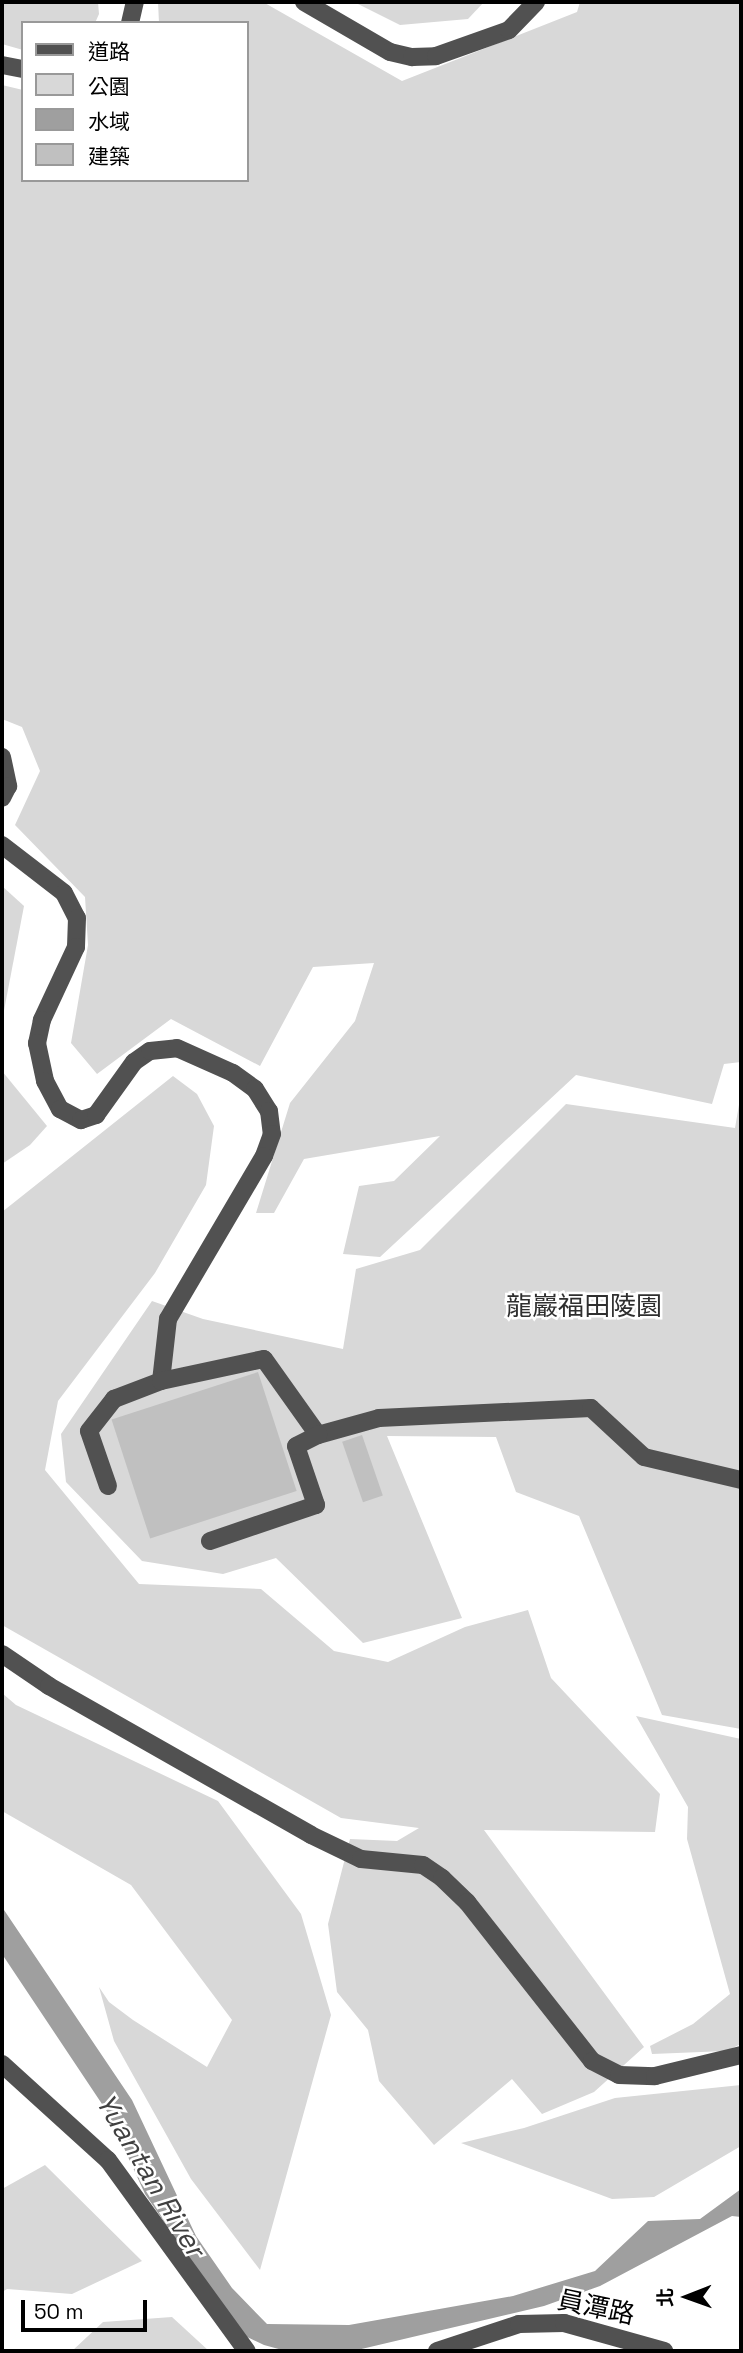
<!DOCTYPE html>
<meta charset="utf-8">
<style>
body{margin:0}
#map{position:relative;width:743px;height:2353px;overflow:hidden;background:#fff;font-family:"Space Grotesk","Noto Sans TC",sans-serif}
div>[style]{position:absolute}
.green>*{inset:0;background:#d8d8d8}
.water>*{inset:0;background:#9f9f9f}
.building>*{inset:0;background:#c0c0c0;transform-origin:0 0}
.minor>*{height:18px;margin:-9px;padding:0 9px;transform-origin:9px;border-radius:9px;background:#515151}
span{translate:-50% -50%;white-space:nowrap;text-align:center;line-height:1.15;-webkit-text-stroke:5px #fff;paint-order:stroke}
.park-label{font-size:26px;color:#2f2f2f}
.street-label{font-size:26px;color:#000}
.water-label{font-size:28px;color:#404040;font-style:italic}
.frame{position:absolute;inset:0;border:4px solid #000;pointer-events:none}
.legend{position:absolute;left:21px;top:21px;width:228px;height:161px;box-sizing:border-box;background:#fff;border:2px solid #999;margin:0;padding:9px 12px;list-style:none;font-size:21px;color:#000}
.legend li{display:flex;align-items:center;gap:14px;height:35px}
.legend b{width:35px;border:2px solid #999}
.north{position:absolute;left:652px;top:2262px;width:70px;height:70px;-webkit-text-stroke:5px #fff;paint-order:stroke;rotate:269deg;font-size:19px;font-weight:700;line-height:28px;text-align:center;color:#000}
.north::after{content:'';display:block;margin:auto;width:24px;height:32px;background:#000;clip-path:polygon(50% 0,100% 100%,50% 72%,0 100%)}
.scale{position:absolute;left:21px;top:2300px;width:126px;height:32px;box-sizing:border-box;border:4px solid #000;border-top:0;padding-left:9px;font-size:21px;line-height:24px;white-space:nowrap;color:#000;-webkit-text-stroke:5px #fff;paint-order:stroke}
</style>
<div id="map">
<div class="green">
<div style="clip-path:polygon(2px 2px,98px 2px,99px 14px,95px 23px,23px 23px,23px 50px,2px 44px)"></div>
<div style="clip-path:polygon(158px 2px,263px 2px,402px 81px,577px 12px,580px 2px,741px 2px,741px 1062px,724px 1064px,712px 1104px,576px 1075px,380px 1257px,343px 1254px,359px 1186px,394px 1181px,440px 1136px,304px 1159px,274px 1213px,256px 1213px,290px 1103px,355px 1021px,374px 963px,313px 967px,260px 1066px,171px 1019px,97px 1074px,71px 1043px,88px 945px,85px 897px,15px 825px,40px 771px,22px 727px,2px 719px,2px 85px,23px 90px,23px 180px,247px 180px,247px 23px,159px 23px)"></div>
<div style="clip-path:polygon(354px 2px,484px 2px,468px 19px,400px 25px)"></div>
<div style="clip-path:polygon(2px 886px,24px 906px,2px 1021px)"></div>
<div style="clip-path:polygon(2px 1071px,47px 1126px,30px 1145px,2px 1164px)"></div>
<div style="clip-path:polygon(173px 1076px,197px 1094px,214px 1126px,206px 1185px,155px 1273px,58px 1401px,45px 1470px,139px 1584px,261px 1589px,334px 1651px,388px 1662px,465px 1627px,528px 1610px,551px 1678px,660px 1794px,655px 1832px,484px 1830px,644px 2047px,594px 2092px,542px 2114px,512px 2079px,434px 2145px,379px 2081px,368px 2030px,337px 1992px,328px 1924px,350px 1839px,397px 1841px,419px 1828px,341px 1818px,2px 1625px,2px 1212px)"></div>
<div style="clip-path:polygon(741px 1093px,741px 1729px,662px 1715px,579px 1516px,516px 1492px,496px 1437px,387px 1436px,462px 1618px,363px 1643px,276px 1558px,223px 1574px,142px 1561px,66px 1482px,61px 1434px,152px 1301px,203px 1319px,343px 1349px,356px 1269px,420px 1250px,566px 1104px,735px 1128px)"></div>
<div style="clip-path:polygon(2px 1693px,16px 1705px,218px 1801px,301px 1914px,331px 2015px,260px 2270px,191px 2179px,114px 2041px,99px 1987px,109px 2002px,133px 2020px,207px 2067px,232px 2020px,131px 1885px,2px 1811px)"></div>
<div style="clip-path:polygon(636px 1716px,741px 1739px,741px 2044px,726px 2051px,652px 2054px,650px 2046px,693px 2024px,730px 1994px,687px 1839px,688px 1807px)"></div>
<div style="clip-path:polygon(741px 2085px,741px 2146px,654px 2197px,612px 2199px,461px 2143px,524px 2128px,615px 2098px)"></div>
<div style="clip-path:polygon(45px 2165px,142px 2261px,72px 2294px,7px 2289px,2px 2292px,2px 2189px)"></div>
<div style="clip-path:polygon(172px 2317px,209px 2351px,72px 2351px,103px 2322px)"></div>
</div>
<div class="water">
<div style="clip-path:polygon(2px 1907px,132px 2100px,196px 2236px,232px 2288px,267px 2324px,349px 2325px,513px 2296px,595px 2271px,648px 2221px,700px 2219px,741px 2189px,741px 2217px,732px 2216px,600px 2286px,544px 2306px,353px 2351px,286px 2351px,264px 2345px,241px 2334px,145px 2194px,108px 2113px,2px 1954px)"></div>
</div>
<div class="building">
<div style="left:258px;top:1372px;width:125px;height:154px;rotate:72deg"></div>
<div style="left:362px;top:1435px;width:64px;height:21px;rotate:71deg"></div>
</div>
<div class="minor">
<div style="left:304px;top:2px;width:99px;rotate:30.2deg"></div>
<div style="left:390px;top:52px;width:23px;rotate:13deg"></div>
<div style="left:412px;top:57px;width:24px;rotate:-2deg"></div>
<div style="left:436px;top:56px;width:77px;rotate:-19.6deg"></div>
<div style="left:509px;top:30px;width:39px;rotate:-46deg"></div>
<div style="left:130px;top:23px;width:22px;rotate:-77deg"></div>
<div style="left:2px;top:65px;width:21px;rotate:11deg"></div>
<div style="left:2px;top:757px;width:30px;rotate:78deg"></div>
<div style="left:8px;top:786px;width:13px;rotate:117deg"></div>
<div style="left:2px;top:845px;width:78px;rotate:37.7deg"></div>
<div style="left:64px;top:893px;width:28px;rotate:63deg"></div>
<div style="left:77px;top:918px;width:29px;rotate:92deg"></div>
<div style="left:76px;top:947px;width:81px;rotate:115deg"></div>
<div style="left:42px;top:1020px;width:24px;rotate:102deg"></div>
<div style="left:37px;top:1043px;width:39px;rotate:78deg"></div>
<div style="left:45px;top:1081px;width:32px;rotate:62deg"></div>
<div style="left:60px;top:1109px;width:24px;rotate:28deg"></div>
<div style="left:81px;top:1120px;width:16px;rotate:-18deg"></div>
<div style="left:96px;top:1115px;width:65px;rotate:-54.4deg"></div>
<div style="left:134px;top:1062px;width:19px;rotate:-35deg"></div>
<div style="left:150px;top:1051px;width:27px;rotate:-6deg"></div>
<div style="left:177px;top:1048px;width:61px;rotate:24.1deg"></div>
<div style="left:233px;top:1073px;width:27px;rotate:36deg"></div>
<div style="left:255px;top:1089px;width:26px;rotate:58deg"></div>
<div style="left:269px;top:1111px;width:23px;rotate:83deg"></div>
<div style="left:272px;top:1134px;width:23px;rotate:110deg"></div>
<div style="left:264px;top:1156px;width:189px;rotate:120.5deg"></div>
<div style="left:168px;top:1319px;width:62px;rotate:96.4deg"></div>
<div style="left:108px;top:1486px;width:58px;rotate:-109.1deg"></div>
<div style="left:89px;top:1431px;width:41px;rotate:-52deg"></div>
<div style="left:114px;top:1399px;width:50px;rotate:-21deg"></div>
<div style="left:161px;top:1381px;width:105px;rotate:-12.1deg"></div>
<div style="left:264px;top:1359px;width:93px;rotate:54.6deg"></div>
<div style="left:318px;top:1435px;width:63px;rotate:-15.6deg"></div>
<div style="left:379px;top:1418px;width:212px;rotate:-2.7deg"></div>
<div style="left:591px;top:1408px;width:72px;rotate:42.8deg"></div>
<div style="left:644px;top:1457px;width:100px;rotate:13.3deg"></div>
<div style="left:210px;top:1541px;width:112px;rotate:-18.8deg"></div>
<div style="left:316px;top:1505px;width:62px;rotate:-108.7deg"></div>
<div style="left:296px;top:1446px;width:25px;rotate:-27deg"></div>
<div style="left:2px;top:1654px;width:57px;rotate:34.2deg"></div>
<div style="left:49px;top:1686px;width:301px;rotate:29.6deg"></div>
<div style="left:311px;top:1835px;width:55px;rotate:25.6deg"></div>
<div style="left:361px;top:1859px;width:62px;rotate:5.5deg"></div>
<div style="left:423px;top:1865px;width:23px;rotate:34deg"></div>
<div style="left:442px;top:1878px;width:35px;rotate:44deg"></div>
<div style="left:467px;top:1902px;width:202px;rotate:51.8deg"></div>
<div style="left:592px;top:2061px;width:30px;rotate:27deg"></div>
<div style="left:619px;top:2075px;width:36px;rotate:2deg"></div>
<div style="left:655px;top:2076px;width:89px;rotate:-13.7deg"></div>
<div style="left:2px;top:2064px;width:143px;rotate:42.2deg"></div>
<div style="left:108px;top:2160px;width:236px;rotate:54deg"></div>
<div style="left:437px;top:2351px;width:86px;rotate:-18.2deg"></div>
<div style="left:519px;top:2324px;width:45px;rotate:-1.3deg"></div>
<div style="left:564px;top:2323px;width:104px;rotate:15.6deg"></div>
</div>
<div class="park-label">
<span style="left:584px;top:1307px">龍巖福田陵園</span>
</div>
<div class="street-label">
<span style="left:596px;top:2308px;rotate:12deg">員潭路</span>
</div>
<div class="water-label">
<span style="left:151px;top:2175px;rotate:59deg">Yuantan River</span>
</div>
<div class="frame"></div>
<ul class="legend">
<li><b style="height:9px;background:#515151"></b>道路</li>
<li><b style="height:19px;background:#d8d8d8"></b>公園</li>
<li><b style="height:19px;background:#9f9f9f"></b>水域</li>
<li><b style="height:19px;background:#c0c0c0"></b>建築</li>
</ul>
<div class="north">北</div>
<div class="scale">50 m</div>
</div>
